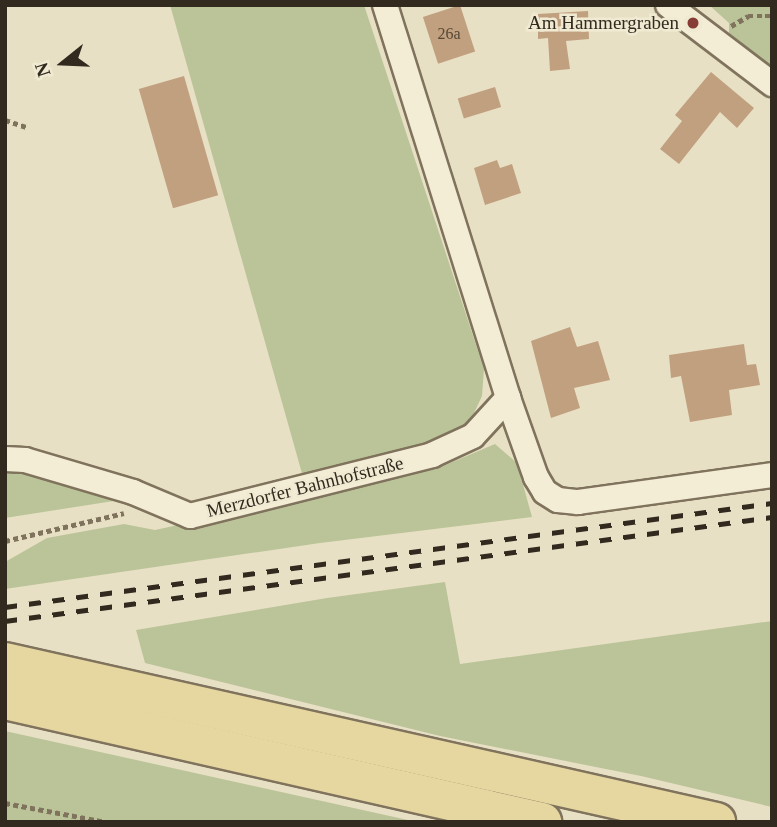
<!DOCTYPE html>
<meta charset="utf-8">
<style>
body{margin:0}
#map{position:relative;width:777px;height:827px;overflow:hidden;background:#e8e0c4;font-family:Georgia,serif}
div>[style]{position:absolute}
.green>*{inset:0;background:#bbc499}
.building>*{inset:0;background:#c1a07f;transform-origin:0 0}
.path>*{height:4.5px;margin-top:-2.25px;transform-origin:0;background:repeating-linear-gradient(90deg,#80735d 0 5px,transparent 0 8.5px)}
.roads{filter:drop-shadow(2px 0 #80735d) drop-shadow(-2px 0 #80735d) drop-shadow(0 2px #80735d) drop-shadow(0 -2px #80735d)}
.minor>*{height:24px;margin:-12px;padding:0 12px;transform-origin:12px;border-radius:12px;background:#f4edd6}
.primary>*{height:38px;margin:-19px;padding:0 19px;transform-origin:19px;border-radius:19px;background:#e6d7a0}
.rail>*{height:5px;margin-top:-2.5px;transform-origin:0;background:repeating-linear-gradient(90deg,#322a1f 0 12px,transparent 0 24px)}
.dots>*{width:19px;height:19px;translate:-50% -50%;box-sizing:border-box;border:4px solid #f0ead2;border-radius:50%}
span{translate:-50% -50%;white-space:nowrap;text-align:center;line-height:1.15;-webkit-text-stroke:5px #f0ead2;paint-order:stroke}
.number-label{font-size:16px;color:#564837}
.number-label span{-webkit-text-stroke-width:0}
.poi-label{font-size:19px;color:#322a1f}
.right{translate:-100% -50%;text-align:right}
.street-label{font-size:19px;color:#322a1f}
.frame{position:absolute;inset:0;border:7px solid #322a1f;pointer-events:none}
.north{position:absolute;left:28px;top:28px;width:70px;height:70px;-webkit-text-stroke:5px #f0ead2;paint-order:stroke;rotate:252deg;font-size:19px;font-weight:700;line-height:28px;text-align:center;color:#322a1f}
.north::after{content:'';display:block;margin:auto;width:24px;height:32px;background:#322a1f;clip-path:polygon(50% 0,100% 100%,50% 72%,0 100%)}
</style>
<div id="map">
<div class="green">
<div style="clip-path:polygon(170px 5px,364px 5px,484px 369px,482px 396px,468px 426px,431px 448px,303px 477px)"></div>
<div style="clip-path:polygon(709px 5px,772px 5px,772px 70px,729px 37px,729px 23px)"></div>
<div style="clip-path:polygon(495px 444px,517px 463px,532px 517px,320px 543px,5px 589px,5px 562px,47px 538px,124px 524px,155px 530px,436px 469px)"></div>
<div style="clip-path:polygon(5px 471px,41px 474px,120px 500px,5px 518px)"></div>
<div style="clip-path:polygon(445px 582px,460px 664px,772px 621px,772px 807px,641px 776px,440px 736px,145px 663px,136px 630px,327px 598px)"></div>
<div style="clip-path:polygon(5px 731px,417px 822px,5px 822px)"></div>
</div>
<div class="building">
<div style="left:460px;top:5px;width:49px;height:39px;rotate:72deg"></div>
<div style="clip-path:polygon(588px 11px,589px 39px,566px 41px,570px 69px,550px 71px,548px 38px,538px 39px,538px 14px)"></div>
<div style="clip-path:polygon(711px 72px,754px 108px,737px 128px,720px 112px,679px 164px,660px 149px,682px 121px,675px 115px)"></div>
<div style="left:184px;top:76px;width:124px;height:47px;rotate:74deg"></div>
<div style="left:495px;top:87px;width:21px;height:39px;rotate:73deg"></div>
<div style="clip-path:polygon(497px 160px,500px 168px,512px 164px,521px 193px,485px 205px,474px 168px)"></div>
<div style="clip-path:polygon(570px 327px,577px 347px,598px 341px,610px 380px,574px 388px,580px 408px,551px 418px,531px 341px)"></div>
<div style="clip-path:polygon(744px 344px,747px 365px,756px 364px,760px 385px,729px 390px,732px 415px,690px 422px,681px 376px,671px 378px,669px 355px)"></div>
</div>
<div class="path">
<div style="left:731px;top:26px;width:20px;rotate:-30deg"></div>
<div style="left:748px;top:16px;width:24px"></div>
<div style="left:5px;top:120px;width:22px;rotate:18deg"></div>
<div style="left:5px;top:541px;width:122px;rotate:-13.2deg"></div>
<div style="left:5px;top:803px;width:104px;rotate:10.6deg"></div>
</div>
<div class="roads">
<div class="minor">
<div style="left:385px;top:5px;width:412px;rotate:72.6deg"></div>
<div style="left:508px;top:398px;width:84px;rotate:70.5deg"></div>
<div style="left:536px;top:477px;width:17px;rotate:59deg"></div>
<div style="left:545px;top:492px;width:15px;rotate:32deg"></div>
<div style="left:558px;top:500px;width:20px;rotate:6deg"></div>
<div style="left:578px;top:502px;width:196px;rotate:-7.9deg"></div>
<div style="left:668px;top:5px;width:131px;rotate:37.2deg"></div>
<div style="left:5px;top:459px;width:20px;rotate:3deg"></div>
<div style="left:25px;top:460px;width:113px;rotate:16.5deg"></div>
<div style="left:133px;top:492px;width:62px;rotate:22.8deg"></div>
<div style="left:190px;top:516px;width:250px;rotate:-14.1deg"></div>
<div style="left:432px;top:455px;width:45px;rotate:-24.9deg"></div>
<div style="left:473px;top:436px;width:52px;rotate:-47.4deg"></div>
</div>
<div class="primary">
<div style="left:5px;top:662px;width:729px;rotate:12.68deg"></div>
<div style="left:5px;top:700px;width:551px;rotate:12.8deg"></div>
</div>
</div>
<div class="rail">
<div style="left:5px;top:607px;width:774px;rotate:-7.72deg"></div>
<div style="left:5px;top:621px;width:774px;rotate:-7.72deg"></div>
</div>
<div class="dots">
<div style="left:693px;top:23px;background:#873c35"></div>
</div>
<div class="number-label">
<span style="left:449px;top:34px">26a</span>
</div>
<div class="poi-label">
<span class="right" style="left:679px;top:23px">Am Hammergraben</span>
</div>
<div class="street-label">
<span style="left:305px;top:487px;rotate:-14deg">Merzdorfer Bahnhofstraße</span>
</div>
<div class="frame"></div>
<div class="north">N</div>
</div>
